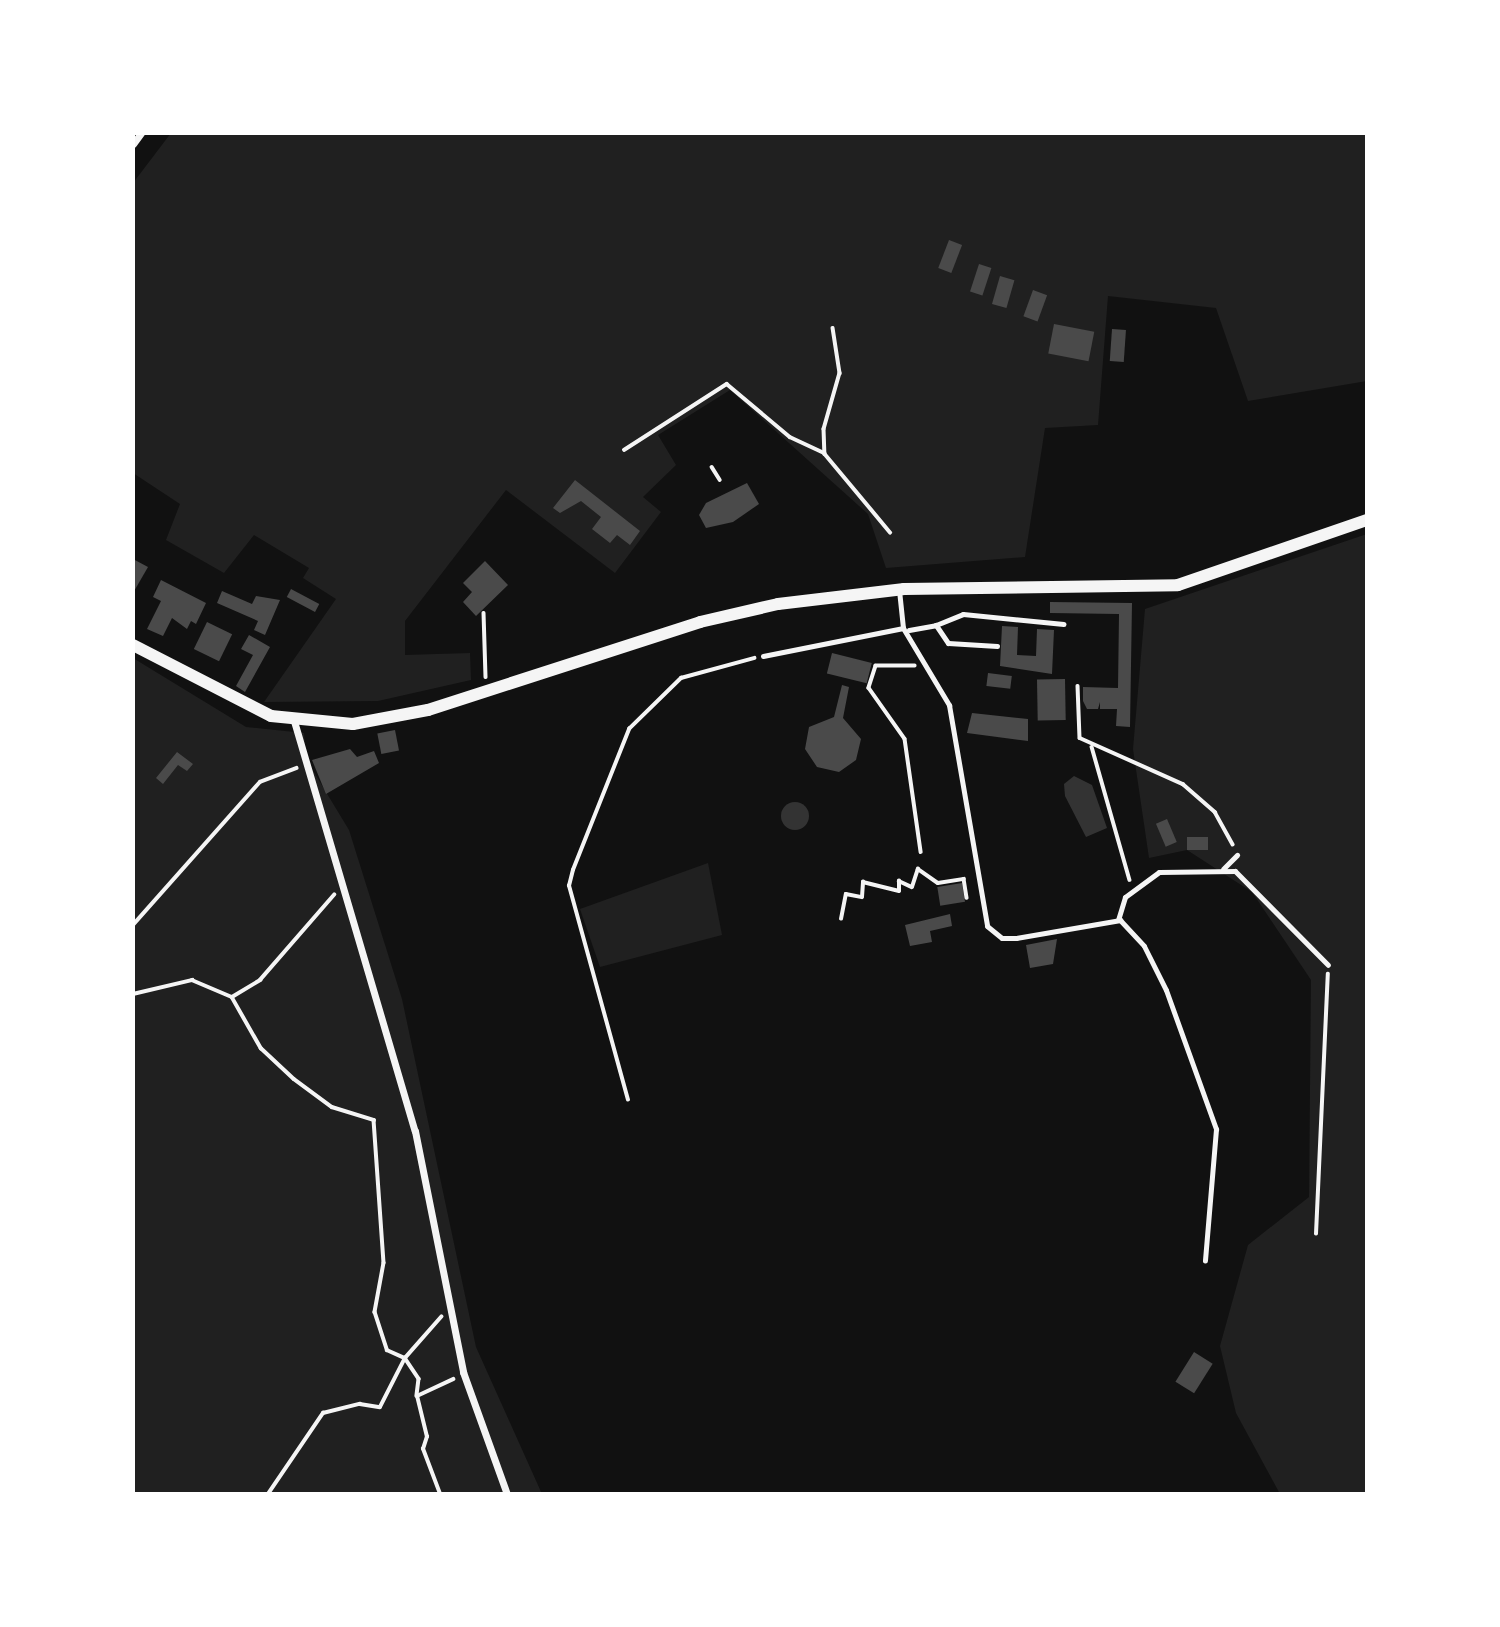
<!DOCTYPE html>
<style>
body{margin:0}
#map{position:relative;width:1500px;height:1627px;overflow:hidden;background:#111;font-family:Cabin,sans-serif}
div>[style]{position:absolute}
.green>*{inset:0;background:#202020}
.water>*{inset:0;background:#333}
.round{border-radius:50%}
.building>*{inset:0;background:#4a4a4a;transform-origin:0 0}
.path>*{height:3.5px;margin:-1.75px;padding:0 1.75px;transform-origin:1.75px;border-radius:1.75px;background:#f5f5f5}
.service>*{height:5px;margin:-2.5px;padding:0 2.5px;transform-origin:2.5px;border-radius:2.5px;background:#f5f5f5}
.minor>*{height:7px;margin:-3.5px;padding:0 3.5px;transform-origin:3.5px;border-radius:3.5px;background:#f5f5f5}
.tertiary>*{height:12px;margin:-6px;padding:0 6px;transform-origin:6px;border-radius:6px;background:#f5f5f5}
span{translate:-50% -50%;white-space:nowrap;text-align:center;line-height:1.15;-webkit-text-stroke:7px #fff;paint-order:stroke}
.frame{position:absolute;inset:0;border:135px solid #fff;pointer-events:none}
</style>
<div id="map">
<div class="green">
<div style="clip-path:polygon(171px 133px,1367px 133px,1367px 381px,1248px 401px,1216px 308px,1108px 296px,1098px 425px,1045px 428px,1025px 557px,886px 568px,868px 514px,730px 390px,658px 435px,676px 465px,643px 497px,661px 512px,615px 573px,506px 490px,405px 621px,405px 655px,470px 653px,471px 680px,378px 701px,264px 702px,336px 599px,303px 578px,309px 568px,254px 535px,224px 573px,166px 540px,180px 504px,133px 473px,133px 183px)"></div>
<div style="clip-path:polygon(1367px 534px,1367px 1494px,1280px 1494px,1236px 1413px,1220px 1346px,1248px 1245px,1309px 1197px,1311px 980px,1252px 892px,1187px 850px,1149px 858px,1133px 749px,1145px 609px)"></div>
<div style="clip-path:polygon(133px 658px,246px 727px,304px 733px,306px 759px,349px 830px,402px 999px,476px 1347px,542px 1494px,133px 1494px)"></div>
<div style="clip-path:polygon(708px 863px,722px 935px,600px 967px,580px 909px)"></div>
</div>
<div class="water">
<div style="clip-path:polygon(1074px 776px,1092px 785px,1107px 828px,1086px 837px,1065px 796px,1064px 784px)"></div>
<div class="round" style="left:781px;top:802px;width:28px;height:28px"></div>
</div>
<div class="building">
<div style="left:949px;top:240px;width:14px;height:30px;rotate:21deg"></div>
<div style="left:979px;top:264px;width:13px;height:29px;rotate:18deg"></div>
<div style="left:1000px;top:276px;width:15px;height:29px;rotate:16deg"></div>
<div style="left:1033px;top:290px;width:15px;height:28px;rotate:20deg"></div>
<div style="left:1054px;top:324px;width:41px;height:30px;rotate:11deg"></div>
<div style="left:1112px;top:329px;width:14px;height:32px;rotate:4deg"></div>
<div style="clip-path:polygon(575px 480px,640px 531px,630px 545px,617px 535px,610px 543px,592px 529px,601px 517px,581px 501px,560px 513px,553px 508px)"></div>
<div style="clip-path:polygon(747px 483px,759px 504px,733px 522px,706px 528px,699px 515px,706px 503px)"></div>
<div style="clip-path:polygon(133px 559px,148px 567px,133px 593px)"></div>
<div style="clip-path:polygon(485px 561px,508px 585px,476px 616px,463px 602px,472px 592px,463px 583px)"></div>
<div style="clip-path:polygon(161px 580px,206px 603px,196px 624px,191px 621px,187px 629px,172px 618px,163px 636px,147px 629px,161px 601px,153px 597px)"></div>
<div style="left:291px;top:589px;width:32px;height:9px;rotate:28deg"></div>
<div style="clip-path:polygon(222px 591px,252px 604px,256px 596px,280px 600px,265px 635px,254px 630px,258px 621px,217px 603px)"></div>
<div style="clip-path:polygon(1050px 602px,1132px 603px,1130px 727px,1116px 726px,1117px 709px,1100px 709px,1100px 702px,1098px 709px,1087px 709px,1083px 701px,1083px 687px,1118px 688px,1119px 614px,1050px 613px)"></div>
<div style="left:207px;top:622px;width:28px;height:30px;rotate:26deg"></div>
<div style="clip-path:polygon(1002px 626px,1018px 627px,1017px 655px,1036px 656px,1037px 629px,1054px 630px,1052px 674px,1000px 666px)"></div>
<div style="clip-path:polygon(249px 635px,270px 647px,245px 692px,236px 686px,253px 655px,241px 649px)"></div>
<div style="left:832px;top:653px;width:41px;height:21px;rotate:14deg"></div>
<div style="left:988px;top:673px;width:24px;height:13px;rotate:7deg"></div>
<div style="left:1065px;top:679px;width:41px;height:28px;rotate:89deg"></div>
<div style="clip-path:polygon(842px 685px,849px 687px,843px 718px,861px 739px,856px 760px,839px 772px,817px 767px,805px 749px,809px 727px,834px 717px)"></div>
<div style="clip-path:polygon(972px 713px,1028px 719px,1028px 741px,967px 733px)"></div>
<div style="left:395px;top:730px;width:21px;height:18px;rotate:79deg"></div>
<div style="clip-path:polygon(350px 749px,357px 757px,374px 751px,379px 763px,326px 794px,312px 760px)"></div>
<div style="clip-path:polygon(177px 752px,193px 764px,187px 771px,178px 765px,163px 784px,156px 778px)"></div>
<div style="left:1167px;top:819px;width:25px;height:12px;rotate:67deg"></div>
<div style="left:1187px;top:837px;width:21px;height:13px"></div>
<div style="left:962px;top:883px;width:19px;height:25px;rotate:81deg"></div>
<div style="clip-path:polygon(950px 914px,952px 926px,930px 931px,932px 942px,910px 946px,905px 925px)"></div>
<div style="clip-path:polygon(1057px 939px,1053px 964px,1030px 968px,1026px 945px)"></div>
<div style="left:1194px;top:1352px;width:22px;height:35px;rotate:32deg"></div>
</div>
<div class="path">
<div style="left:833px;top:328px;width:46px;rotate:81.2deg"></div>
<div style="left:840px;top:373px;width:58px;rotate:105.9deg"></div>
<div style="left:824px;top:429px;width:25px;rotate:88deg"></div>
<div style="left:825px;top:454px;width:102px;rotate:50.2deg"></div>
<div style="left:624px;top:450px;width:122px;rotate:-32.7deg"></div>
<div style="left:727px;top:384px;width:82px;rotate:40.1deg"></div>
<div style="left:790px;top:437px;width:38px;rotate:25deg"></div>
<div style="left:712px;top:467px;width:15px;rotate:58deg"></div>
<div style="left:484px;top:613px;width:64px;rotate:88.2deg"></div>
<div style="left:915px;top:666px;width:39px;rotate:180deg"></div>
<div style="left:876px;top:666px;width:23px;rotate:108deg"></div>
<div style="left:869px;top:688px;width:62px;rotate:54.8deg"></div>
<div style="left:905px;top:739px;width:114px;rotate:81.9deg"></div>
<div style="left:1078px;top:686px;width:52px;rotate:87.8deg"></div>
<div style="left:1080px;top:738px;width:113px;rotate:24.1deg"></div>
<div style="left:1183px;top:784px;width:43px;rotate:41.2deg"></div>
<div style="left:1215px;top:812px;width:37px;rotate:61deg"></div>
<div style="left:1092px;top:747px;width:138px;rotate:74.1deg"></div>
<div style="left:841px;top:919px;width:25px;rotate:-79deg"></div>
<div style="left:846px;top:894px;width:16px;rotate:11deg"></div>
<div style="left:862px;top:897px;width:15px;rotate:-86deg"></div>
<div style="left:863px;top:882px;width:37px;rotate:14deg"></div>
<div style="left:899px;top:891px;width:10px;rotate:-90deg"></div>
<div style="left:899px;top:881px;width:14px;rotate:25deg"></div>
<div style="left:912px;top:887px;width:19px;rotate:-72deg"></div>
<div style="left:918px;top:869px;width:24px;rotate:35deg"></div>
<div style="left:938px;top:883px;width:26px;rotate:-9deg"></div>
<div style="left:964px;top:879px;width:19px;rotate:81deg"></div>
<div style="left:133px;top:925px;width:191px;rotate:-48.4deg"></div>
<div style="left:260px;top:782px;width:39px;rotate:-21deg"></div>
<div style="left:133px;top:994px;width:61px;rotate:-13.3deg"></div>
<div style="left:192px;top:980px;width:43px;rotate:23deg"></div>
<div style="left:232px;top:997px;width:59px;rotate:60.4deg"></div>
<div style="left:261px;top:1048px;width:45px;rotate:43.2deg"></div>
<div style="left:294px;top:1079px;width:47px;rotate:36.4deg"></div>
<div style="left:332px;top:1107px;width:44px;rotate:17.2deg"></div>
<div style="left:374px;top:1120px;width:143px;rotate:86deg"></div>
<div style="left:384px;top:1263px;width:50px;rotate:100.4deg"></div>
<div style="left:375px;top:1312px;width:40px;rotate:72deg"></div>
<div style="left:387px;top:1350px;width:20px;rotate:24deg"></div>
<div style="left:405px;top:1358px;width:25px;rotate:56deg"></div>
<div style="left:419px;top:1379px;width:17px;rotate:97deg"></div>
<div style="left:232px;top:997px;width:33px;rotate:-31deg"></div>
<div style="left:260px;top:980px;width:113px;rotate:-49deg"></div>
<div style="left:628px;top:1100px;width:222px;rotate:-105.4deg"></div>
<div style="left:569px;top:886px;width:16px;rotate:-76deg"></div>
<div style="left:573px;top:870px;width:152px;rotate:-68.3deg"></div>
<div style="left:629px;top:729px;width:73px;rotate:-44.4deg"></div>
<div style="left:681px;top:678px;width:76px;rotate:-15.3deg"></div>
<div style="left:1316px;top:1234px;width:260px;rotate:-87.4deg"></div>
<div style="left:268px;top:1494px;width:98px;rotate:-55.8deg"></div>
<div style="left:323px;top:1413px;width:38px;rotate:-14deg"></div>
<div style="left:360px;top:1404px;width:20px;rotate:9deg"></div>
<div style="left:380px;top:1407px;width:55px;rotate:-63deg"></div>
<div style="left:405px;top:1358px;width:55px;rotate:-48.7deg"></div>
<div style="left:440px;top:1494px;width:48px;rotate:-110.7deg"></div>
<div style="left:423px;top:1449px;width:13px;rotate:-72deg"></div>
<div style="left:427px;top:1437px;width:42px;rotate:-103.7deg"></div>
<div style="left:417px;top:1396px;width:40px;rotate:-25deg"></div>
</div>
<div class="service">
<div style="left:903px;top:628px;width:90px;rotate:59.1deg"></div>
<div style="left:949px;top:705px;width:224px;rotate:80.2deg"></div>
<div style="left:987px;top:926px;width:19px;rotate:39deg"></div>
<div style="left:1002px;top:938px;width:14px"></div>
<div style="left:1016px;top:938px;width:106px;rotate:-9.8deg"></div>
<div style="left:1120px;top:920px;width:35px;rotate:47deg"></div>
<div style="left:1144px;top:946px;width:49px;rotate:63.4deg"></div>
<div style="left:1166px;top:990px;width:148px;rotate:70.2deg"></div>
<div style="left:1216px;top:1129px;width:132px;rotate:94.8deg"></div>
<div style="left:909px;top:630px;width:27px;rotate:-10deg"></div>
<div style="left:997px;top:646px;width:49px;rotate:-176.5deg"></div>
<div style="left:948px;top:643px;width:22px;rotate:-124deg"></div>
<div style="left:936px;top:625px;width:29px;rotate:-22deg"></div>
<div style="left:963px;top:614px;width:101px;rotate:5.7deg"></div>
<div style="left:763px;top:656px;width:143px;rotate:-11.3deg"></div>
<div style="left:903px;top:628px;width:38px;rotate:-96deg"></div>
<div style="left:1223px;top:869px;width:20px;rotate:-45deg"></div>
<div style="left:1118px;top:920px;width:24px;rotate:-73deg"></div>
<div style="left:1125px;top:897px;width:42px;rotate:-36.3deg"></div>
<div style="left:1159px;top:872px;width:76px;rotate:-0.8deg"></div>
<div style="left:1235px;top:871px;width:132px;rotate:45.3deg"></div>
</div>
<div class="minor">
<div style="left:133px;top:144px;width:14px;rotate:-54deg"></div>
<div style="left:294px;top:721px;width:427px;rotate:73.6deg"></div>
<div style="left:415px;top:1131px;width:246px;rotate:78.7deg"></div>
<div style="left:463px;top:1372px;width:130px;rotate:70.2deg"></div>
</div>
<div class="tertiary">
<div style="left:133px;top:645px;width:155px;rotate:27.2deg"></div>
<div style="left:271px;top:716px;width:82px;rotate:5.6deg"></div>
<div style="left:353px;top:724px;width:76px;rotate:-10.6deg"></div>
<div style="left:428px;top:710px;width:286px;rotate:-17.9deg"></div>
<div style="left:700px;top:622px;width:80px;rotate:-13deg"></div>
<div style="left:778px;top:604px;width:127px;rotate:-6.8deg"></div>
<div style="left:904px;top:589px;width:274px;rotate:-0.8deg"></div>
<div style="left:1178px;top:585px;width:200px;rotate:-19deg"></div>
</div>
<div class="frame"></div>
</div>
